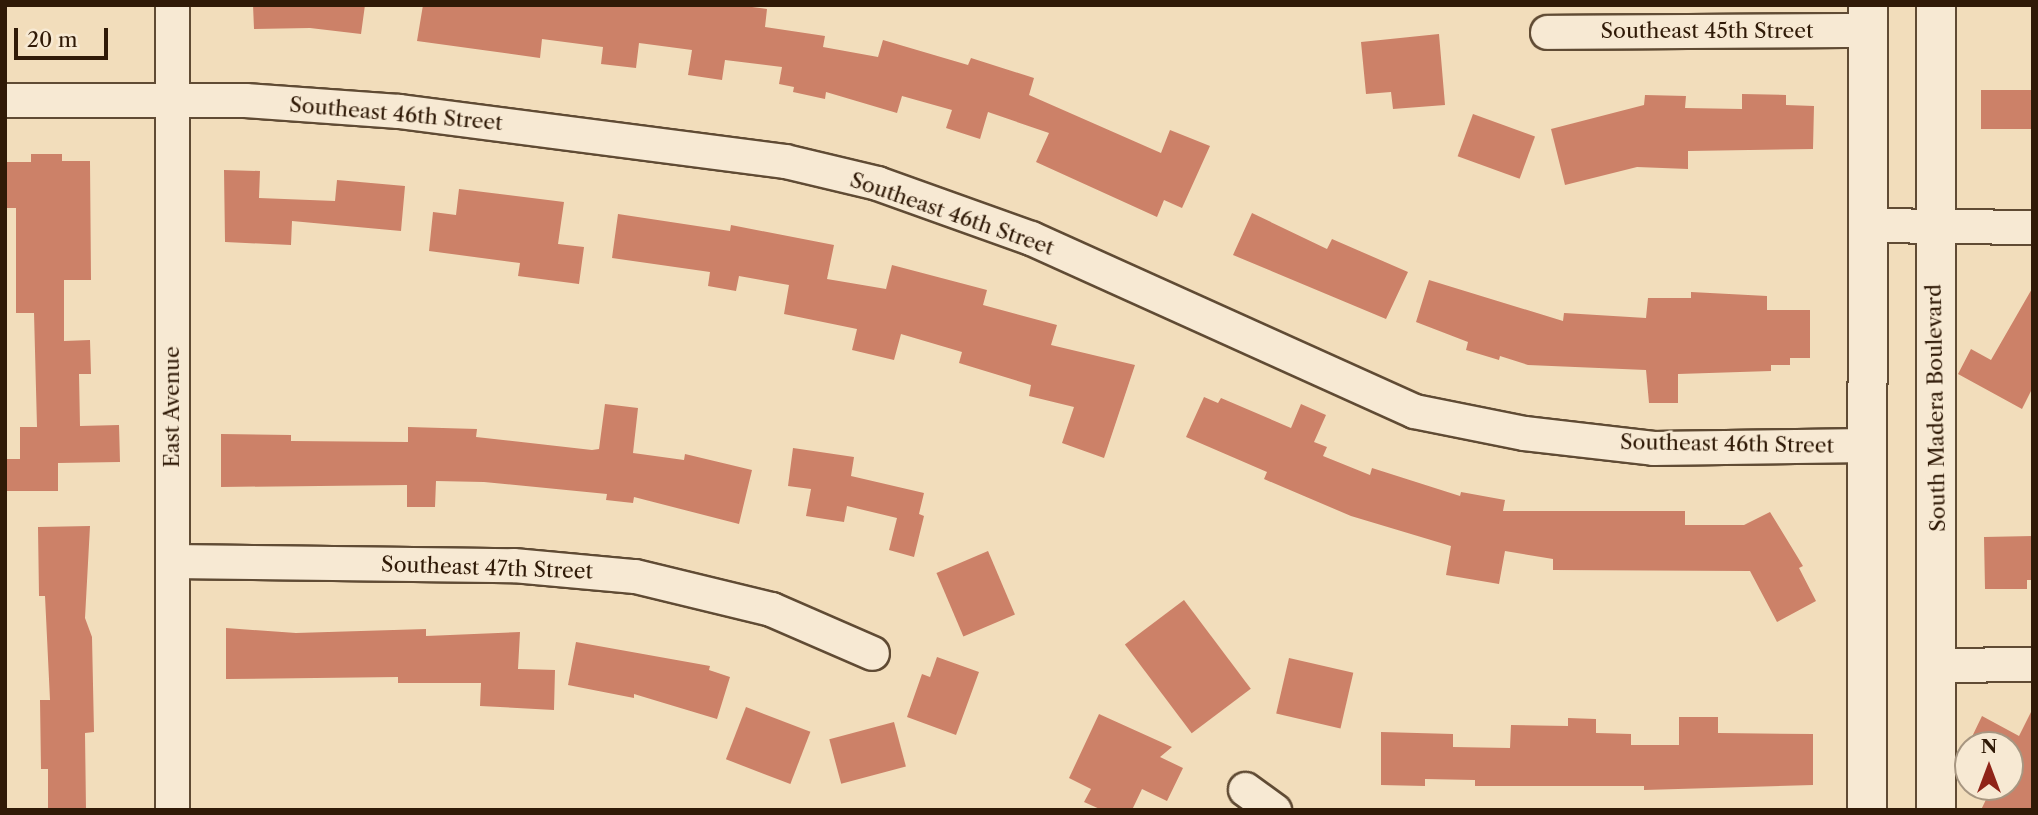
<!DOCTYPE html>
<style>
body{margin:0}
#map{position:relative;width:2038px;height:815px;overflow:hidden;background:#f2ddbb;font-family:"Libre Caslon Text",serif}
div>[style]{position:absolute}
.building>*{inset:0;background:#cc8168;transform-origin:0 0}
.roads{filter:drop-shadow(2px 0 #604b34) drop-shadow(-2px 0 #604b34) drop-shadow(0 2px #604b34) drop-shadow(0 -2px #604b34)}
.minor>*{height:33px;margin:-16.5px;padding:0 16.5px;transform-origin:16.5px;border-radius:16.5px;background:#f7e9d3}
.tertiary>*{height:38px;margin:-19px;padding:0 19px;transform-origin:19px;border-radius:19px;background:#f7e9d3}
span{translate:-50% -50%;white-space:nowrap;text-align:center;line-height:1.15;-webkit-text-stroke:5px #f7e9d3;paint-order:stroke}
.street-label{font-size:21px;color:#301a07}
.frame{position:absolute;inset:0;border:7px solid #301a07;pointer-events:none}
.north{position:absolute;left:1954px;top:731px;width:70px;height:70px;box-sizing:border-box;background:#f7e9d3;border:2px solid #a79681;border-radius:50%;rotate:0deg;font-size:19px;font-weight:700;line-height:28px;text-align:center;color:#301a07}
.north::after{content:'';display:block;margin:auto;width:24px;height:32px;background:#8f2418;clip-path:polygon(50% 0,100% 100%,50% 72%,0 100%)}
.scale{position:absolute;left:14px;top:28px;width:94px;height:32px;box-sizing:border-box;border:4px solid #301a07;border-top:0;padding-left:9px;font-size:21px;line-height:24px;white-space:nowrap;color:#301a07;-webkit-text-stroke:5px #f7e9d3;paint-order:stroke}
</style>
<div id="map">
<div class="building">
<div style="clip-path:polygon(253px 5px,365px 5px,361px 34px,310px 28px,254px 29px)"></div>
<div style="clip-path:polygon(423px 5px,736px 5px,767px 9px,765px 27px,825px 36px,823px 47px,878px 57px,883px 40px,968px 65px,971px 58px,1034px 78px,1029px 95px,1161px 153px,1170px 130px,1210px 146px,1182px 208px,1164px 200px,1157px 217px,1036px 162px,1049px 133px,988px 112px,980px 139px,946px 128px,952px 110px,902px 96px,897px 113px,826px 92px,825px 99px,793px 92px,794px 87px,779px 84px,782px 67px,725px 60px,722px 80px,688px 75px,692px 50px,639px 43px,636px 68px,601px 64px,603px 47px,542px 39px,540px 58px,417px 41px)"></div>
<div style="clip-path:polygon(1439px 34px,1445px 105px,1393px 109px,1391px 92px,1366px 94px,1361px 42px)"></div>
<div style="left:1981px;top:90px;width:52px;height:39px"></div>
<div style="clip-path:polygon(1742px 94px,1786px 95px,1786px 105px,1814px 106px,1813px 149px,1688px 151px,1688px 169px,1637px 167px,1565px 185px,1551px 129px,1644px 105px,1645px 95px,1686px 96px,1685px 108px,1742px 109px)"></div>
<div style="left:1473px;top:114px;width:66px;height:45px;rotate:20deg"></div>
<div style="clip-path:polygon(31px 154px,62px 154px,62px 161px,90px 161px,91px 280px,64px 280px,64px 341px,90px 340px,91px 374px,79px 374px,80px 426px,119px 425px,120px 462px,58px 463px,58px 491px,5px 491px,5px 459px,20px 459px,20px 427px,37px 427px,34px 313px,16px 313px,16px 208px,5px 208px,5px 162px,31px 162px)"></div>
<div style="clip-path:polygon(224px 170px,260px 171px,259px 198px,335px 201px,337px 180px,405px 186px,401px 231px,292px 221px,291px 245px,225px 242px)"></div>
<div style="clip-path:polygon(459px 189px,564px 202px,558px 244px,584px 247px,579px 284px,518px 276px,520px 263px,429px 251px,433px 212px,456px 215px)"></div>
<div style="clip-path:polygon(1252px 213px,1327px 249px,1332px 239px,1408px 272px,1386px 319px,1233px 255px)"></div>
<div style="clip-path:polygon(618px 214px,730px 231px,731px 225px,834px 245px,827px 279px,886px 289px,892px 265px,987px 290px,983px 305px,1057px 325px,1051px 345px,1135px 365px,1104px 458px,1062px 443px,1074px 407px,1029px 396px,1031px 385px,959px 363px,962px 352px,901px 334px,894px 360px,852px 350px,857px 329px,784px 314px,789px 285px,739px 276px,736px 291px,708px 286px,710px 272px,612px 258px)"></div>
<div style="clip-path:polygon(1429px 280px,1563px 321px,1564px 313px,1646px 318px,1648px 298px,1691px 298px,1691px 292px,1767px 296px,1767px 310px,1810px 310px,1810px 358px,1790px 358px,1790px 365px,1771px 365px,1771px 371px,1678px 374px,1678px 403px,1649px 403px,1646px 370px,1528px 365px,1500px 356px,1499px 360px,1466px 350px,1468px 342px,1416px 322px)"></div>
<div style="clip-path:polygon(2033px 287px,2033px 387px,2022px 409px,1958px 374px,1971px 349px,1991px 360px)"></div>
<div style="clip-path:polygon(1204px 397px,1218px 403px,1221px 398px,1291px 428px,1301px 404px,1326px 415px,1314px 442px,1327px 447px,1323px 456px,1370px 475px,1372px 468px,1460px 496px,1461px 492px,1505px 500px,1503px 511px,1685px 511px,1685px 525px,1744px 525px,1770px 512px,1803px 566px,1799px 568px,1816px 601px,1777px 622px,1750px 571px,1553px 570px,1553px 559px,1505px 551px,1499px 584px,1446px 575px,1451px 546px,1351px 516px,1264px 479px,1267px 472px,1186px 437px)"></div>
<div style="clip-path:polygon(605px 404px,638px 408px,633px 453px,684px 460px,685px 454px,752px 470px,739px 524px,634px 497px,633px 503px,606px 500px,607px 494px,484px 482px,436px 481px,435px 507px,407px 507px,407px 485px,221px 487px,221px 434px,291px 435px,291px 441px,408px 442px,408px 427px,477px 429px,476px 437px,592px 450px,599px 449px)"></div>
<div style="clip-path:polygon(793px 448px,854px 457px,851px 476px,924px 493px,919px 514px,924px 516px,914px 557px,889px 550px,897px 518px,847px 506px,844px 522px,806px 516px,811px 489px,788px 486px)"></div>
<div style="clip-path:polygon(90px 526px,85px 618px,92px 637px,94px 732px,85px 733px,86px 810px,48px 810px,48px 769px,41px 769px,40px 700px,50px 700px,45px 596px,39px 596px,38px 527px)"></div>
<div style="clip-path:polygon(2033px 536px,2033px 580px,2027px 580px,2027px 589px,1985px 589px,1984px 537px)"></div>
<div style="left:988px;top:551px;width:69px;height:56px;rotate:67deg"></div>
<div style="left:1184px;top:600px;width:111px;height:74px;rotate:53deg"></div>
<div style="clip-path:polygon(226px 628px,296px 633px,426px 629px,426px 636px,520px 632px,518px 669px,555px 670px,554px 710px,480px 706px,481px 683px,398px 683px,398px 677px,226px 679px)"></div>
<div style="clip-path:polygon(576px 642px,710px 666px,709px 670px,730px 677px,717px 719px,634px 694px,634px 698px,568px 685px)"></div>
<div style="clip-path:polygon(937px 657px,979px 672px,956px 735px,907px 717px,922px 674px,930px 677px)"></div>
<div style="left:1289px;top:658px;width:66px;height:57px;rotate:13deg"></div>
<div style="left:746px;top:707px;width:69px;height:56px;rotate:21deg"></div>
<div style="clip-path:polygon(2033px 708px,2033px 810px,1981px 810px,1992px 787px,2010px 787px,2014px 745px,1968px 745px,1982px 716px,2019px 736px)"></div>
<div style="clip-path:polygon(1099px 714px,1172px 747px,1160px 757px,1183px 768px,1167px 801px,1142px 789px,1132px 810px,1102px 810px,1084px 802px,1091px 789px,1069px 778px)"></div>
<div style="clip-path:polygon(1679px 717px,1718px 717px,1718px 733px,1813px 734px,1813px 785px,1644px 790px,1644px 786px,1475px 786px,1475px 780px,1425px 779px,1425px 786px,1381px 785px,1381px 732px,1453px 734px,1453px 747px,1510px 748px,1511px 725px,1568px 726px,1568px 718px,1596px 719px,1596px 733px,1631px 734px,1631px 745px,1679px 745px)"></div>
<div style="left:894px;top:722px;width:46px;height:67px;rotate:75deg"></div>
</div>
<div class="roads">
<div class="minor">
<div style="left:1547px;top:32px;width:321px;rotate:-0.4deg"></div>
<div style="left:5px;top:100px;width:240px"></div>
<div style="left:245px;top:100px;width:154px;rotate:4.1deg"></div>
<div style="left:399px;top:111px;width:389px;rotate:7.4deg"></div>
<div style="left:785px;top:161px;width:95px;rotate:13.4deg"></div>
<div style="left:877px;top:183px;width:164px;rotate:19.7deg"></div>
<div style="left:1031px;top:238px;width:420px;rotate:24.3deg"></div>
<div style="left:1414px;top:411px;width:112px;rotate:11.3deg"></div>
<div style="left:1524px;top:433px;width:130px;rotate:6.6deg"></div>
<div style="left:1653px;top:448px;width:214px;rotate:-0.8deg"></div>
<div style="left:1869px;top:225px;width:164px;rotate:0.7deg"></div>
<div style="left:172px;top:561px;width:341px;rotate:0.7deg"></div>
<div style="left:513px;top:565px;width:122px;rotate:5.2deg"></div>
<div style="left:635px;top:576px;width:140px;rotate:13.6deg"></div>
<div style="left:771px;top:609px;width:110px;rotate:23.5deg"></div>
<div style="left:1938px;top:665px;width:95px;rotate:-0.6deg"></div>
<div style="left:1245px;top:789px;width:36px;rotate:36deg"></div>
<div style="left:172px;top:810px;width:805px;rotate:-90deg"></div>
</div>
<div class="tertiary">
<div style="left:1936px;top:5px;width:805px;rotate:90deg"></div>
<div style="left:1867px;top:810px;width:805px;rotate:-89.93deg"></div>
</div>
</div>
<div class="street-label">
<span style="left:1707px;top:31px">Southeast 45th Street</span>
<span style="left:396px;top:114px;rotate:5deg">Southeast 46th Street</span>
<span style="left:952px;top:214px;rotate:19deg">Southeast 46th Street</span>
<span style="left:172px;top:407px;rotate:-90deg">East Avenue</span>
<span style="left:1936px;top:408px;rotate:-91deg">South Madera Boulevard</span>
<span style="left:1727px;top:444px;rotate:1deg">Southeast 46th Street</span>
<span style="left:487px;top:568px;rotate:2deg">Southeast 47th Street</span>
</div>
<div class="frame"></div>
<div class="north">N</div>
<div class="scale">20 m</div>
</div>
